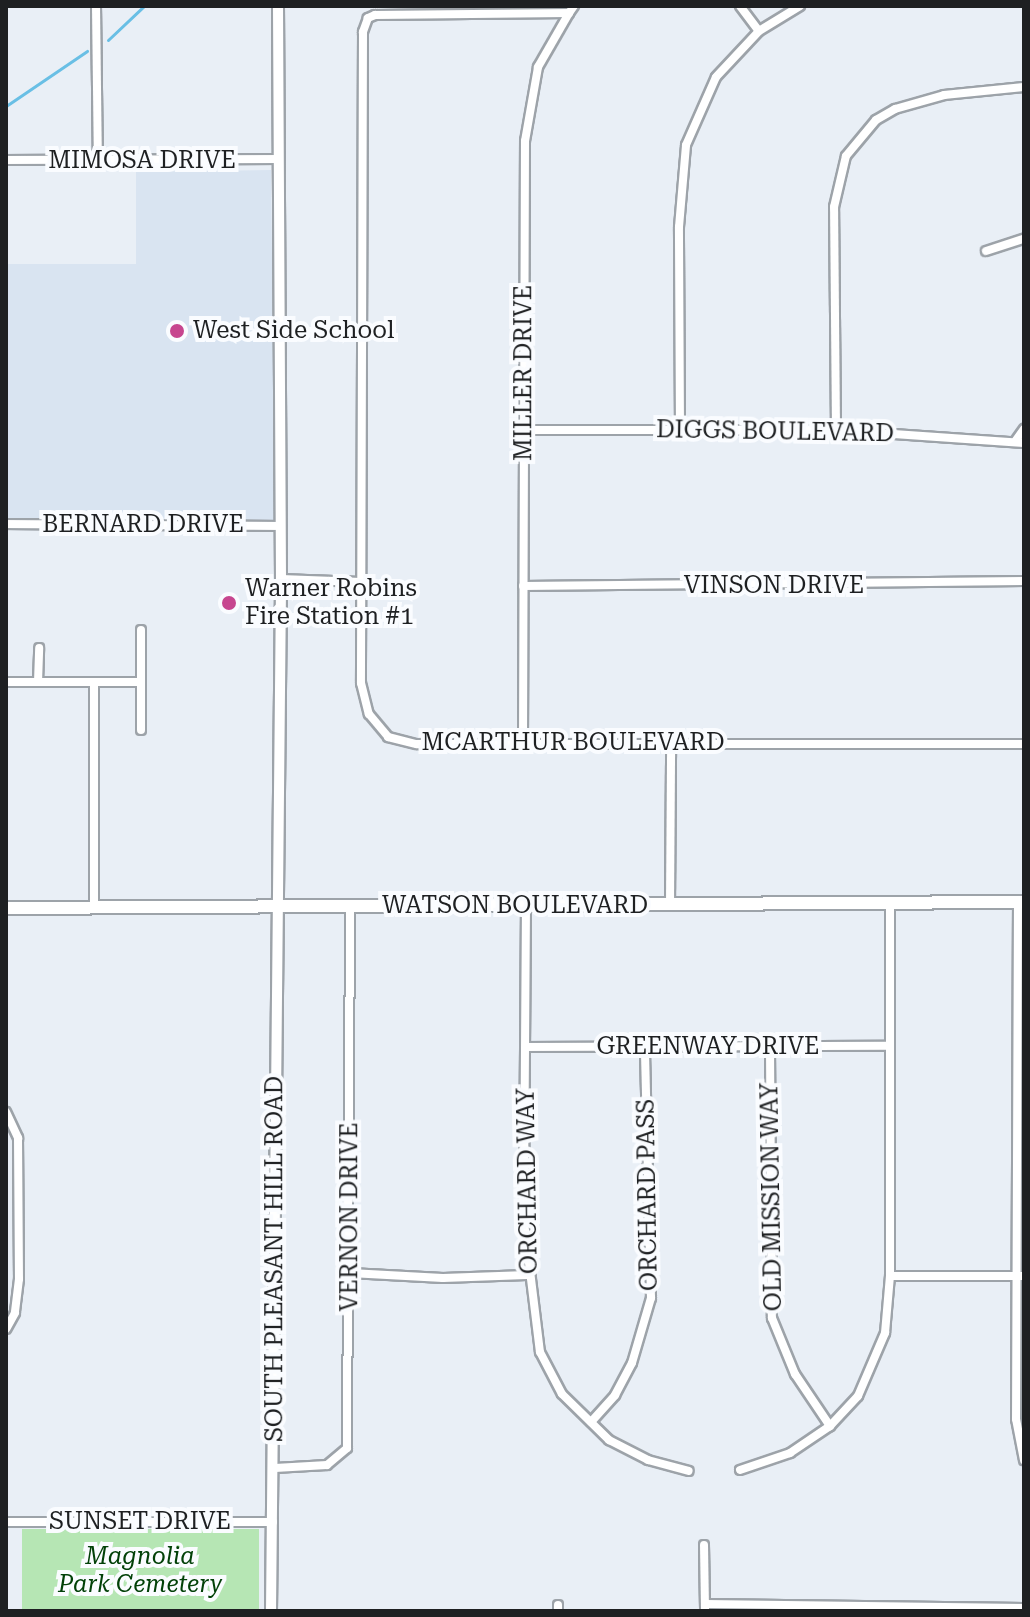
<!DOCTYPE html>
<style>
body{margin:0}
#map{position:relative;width:1030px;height:1617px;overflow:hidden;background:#e9eff6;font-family:"Roboto Serif",serif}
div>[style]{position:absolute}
.built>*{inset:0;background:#d9e4f1}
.green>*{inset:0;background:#b6e6b4;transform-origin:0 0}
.stream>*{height:3px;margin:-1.5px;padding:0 1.5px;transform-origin:1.5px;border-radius:1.5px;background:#69bfe5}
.roads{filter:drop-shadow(2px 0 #9da3a9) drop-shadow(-2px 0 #9da3a9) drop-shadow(0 2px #9da3a9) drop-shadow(0 -2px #9da3a9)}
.minor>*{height:8px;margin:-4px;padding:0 4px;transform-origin:4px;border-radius:4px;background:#fff}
.tertiary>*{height:10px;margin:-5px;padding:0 5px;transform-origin:5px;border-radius:5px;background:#fff}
.secondary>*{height:12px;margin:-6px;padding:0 6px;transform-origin:6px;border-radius:6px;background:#fff}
.dots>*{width:22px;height:22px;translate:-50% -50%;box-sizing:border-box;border:4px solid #fafcff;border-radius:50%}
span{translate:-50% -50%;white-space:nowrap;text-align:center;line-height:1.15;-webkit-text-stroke:8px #fafcff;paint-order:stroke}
.street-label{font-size:24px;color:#1e2022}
.poi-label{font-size:24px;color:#1e2022}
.left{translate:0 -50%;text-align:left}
.park-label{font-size:24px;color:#024108;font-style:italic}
.frame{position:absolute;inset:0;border:8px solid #1e2022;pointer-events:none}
</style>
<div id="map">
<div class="built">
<div style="clip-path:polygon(271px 170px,275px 520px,6px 519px,6px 264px,136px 264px,136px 172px)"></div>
</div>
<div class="green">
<div style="left:22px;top:1529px;width:237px;height:82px"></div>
</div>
<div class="stream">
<div style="left:108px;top:40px;width:50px;rotate:-43.4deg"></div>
<div style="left:6px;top:106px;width:98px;rotate:-34.2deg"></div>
</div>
<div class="roads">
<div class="minor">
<div style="left:96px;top:6px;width:157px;rotate:89.3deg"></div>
<div style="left:574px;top:6px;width:9px;rotate:126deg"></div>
<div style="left:569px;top:13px;width:194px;rotate:179.4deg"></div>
<div style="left:375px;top:15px;width:8px;rotate:157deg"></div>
<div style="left:368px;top:18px;width:15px;rotate:110deg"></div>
<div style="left:363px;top:32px;width:651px;rotate:90.18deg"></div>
<div style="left:361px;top:683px;width:32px;rotate:76deg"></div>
<div style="left:369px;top:714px;width:30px;rotate:50deg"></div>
<div style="left:388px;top:737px;width:30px;rotate:14deg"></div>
<div style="left:417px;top:744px;width:607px"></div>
<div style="left:740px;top:6px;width:31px;rotate:53deg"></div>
<div style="left:6px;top:160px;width:272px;rotate:-0.2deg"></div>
<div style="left:986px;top:251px;width:40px;rotate:-18deg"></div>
<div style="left:524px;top:430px;width:312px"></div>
<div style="left:836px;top:430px;width:188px;rotate:4deg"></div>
<div style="left:680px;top:430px;width:203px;rotate:-90.3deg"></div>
<div style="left:679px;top:227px;width:82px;rotate:-85.1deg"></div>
<div style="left:686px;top:145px;width:74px;rotate:-66.2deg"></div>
<div style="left:716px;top:77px;width:63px;rotate:-46.9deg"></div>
<div style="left:759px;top:31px;width:48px;rotate:-31.4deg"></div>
<div style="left:836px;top:430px;width:223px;rotate:-90.5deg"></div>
<div style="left:834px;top:207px;width:52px;rotate:-76.8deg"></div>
<div style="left:846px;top:156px;width:47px;rotate:-50.2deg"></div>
<div style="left:876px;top:120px;width:22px;rotate:-30deg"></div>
<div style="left:895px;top:109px;width:51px;rotate:-15.9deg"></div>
<div style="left:944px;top:95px;width:80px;rotate:-5.7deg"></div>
<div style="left:1016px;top:440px;width:14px;rotate:-54deg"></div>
<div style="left:6px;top:524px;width:274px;rotate:0.4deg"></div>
<div style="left:281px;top:579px;width:80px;rotate:2.1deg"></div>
<div style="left:523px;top:586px;width:501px;rotate:-0.57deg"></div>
<div style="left:7px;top:682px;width:87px"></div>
<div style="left:94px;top:682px;width:226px;rotate:90deg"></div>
<div style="left:38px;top:682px;width:34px;rotate:-88deg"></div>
<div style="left:94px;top:682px;width:47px"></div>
<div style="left:141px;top:682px;width:52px;rotate:-90deg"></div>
<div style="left:141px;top:730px;width:48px;rotate:-90deg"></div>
<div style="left:523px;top:742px;width:601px;rotate:-89.81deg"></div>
<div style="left:525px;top:141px;width:75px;rotate:-80deg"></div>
<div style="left:538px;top:67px;width:62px;rotate:-60.1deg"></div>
<div style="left:1018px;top:902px;width:517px;rotate:90.22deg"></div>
<div style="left:1016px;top:1419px;width:42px;rotate:79deg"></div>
<div style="left:526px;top:905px;width:317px;rotate:90.4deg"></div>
<div style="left:524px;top:1222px;width:131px;rotate:83deg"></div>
<div style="left:540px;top:1352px;width:47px;rotate:62.4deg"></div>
<div style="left:562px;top:1394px;width:66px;rotate:44.4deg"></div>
<div style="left:609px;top:1440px;width:44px;rotate:27.1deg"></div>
<div style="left:648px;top:1460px;width:42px;rotate:15deg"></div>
<div style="left:670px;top:905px;width:160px;rotate:-89.6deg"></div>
<div style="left:527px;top:1047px;width:361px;rotate:-0.2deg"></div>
<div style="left:770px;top:1049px;width:269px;rotate:89.6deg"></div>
<div style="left:772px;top:1318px;width:61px;rotate:67.7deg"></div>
<div style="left:795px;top:1374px;width:63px;rotate:56.1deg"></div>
<div style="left:6px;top:1112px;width:29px;rotate:65deg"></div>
<div style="left:18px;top:1138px;width:141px;rotate:89.6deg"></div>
<div style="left:19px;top:1279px;width:34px;rotate:97deg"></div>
<div style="left:15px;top:1313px;width:18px;rotate:119deg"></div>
<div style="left:350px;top:1273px;width:93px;rotate:3.1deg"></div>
<div style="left:443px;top:1278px;width:84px;rotate:-2deg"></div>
<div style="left:890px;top:1276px;width:134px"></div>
<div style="left:591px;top:1422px;width:36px;rotate:-48deg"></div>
<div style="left:615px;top:1395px;width:36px;rotate:-62deg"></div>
<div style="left:632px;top:1363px;width:68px;rotate:-73.7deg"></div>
<div style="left:651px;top:1298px;width:251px;rotate:-91.4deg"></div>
<div style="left:275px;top:1468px;width:52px;rotate:-3.3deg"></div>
<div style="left:327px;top:1465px;width:26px;rotate:-40deg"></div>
<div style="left:347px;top:1448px;width:541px;rotate:-89.68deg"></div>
<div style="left:740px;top:1470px;width:53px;rotate:-18.8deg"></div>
<div style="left:790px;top:1453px;width:48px;rotate:-34deg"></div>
<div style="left:830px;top:1426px;width:41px;rotate:-47deg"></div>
<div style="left:858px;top:1396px;width:69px;rotate:-66.8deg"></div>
<div style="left:885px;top:1333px;width:57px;rotate:-85deg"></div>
<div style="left:890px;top:1276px;width:373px;rotate:-90deg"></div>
<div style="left:6px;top:1522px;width:267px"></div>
<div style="left:704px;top:1545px;width:66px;rotate:89.1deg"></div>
<div style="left:705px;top:1604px;width:319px;rotate:0.7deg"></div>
<div style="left:558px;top:1605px;width:6px;rotate:90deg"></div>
</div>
<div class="tertiary">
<div style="left:271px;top:1611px;width:1032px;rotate:-89.44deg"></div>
<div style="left:281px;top:579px;width:573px;rotate:-90.3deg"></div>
</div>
<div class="secondary">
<div style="left:6px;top:908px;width:1018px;rotate:-0.34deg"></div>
</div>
</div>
<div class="dots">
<div style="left:177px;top:331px;background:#c7468f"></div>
<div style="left:229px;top:603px;background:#c7468f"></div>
</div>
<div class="street-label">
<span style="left:142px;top:161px">MIMOSA DRIVE</span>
<span style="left:524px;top:373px;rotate:-90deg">MILLER DRIVE</span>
<span style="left:775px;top:432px;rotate:1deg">DIGGS BOULEVARD</span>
<span style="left:143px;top:525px">BERNARD DRIVE</span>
<span style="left:774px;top:586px">VINSON DRIVE</span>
<span style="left:573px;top:743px">MCARTHUR BOULEVARD</span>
<span style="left:515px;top:906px">WATSON BOULEVARD</span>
<span style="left:708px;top:1047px">GREENWAY DRIVE</span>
<span style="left:528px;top:1181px;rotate:-91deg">ORCHARD WAY</span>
<span style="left:648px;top:1195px;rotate:-91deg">ORCHARD PASS</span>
<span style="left:772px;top:1197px;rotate:-91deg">OLD MISSION WAY</span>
<span style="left:350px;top:1217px;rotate:-90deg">VERNON DRIVE</span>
<span style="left:275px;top:1259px;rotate:-90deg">SOUTH PLEASANT HILL ROAD</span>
<span style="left:140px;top:1522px">SUNSET DRIVE</span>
</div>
<div class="poi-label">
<span class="left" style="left:193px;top:331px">West Side School</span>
<span class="left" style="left:245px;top:603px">Warner Robins<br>Fire Station #1</span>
</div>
<div class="park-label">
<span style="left:140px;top:1571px">Magnolia<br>Park Cemetery</span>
</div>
<div class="frame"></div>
</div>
